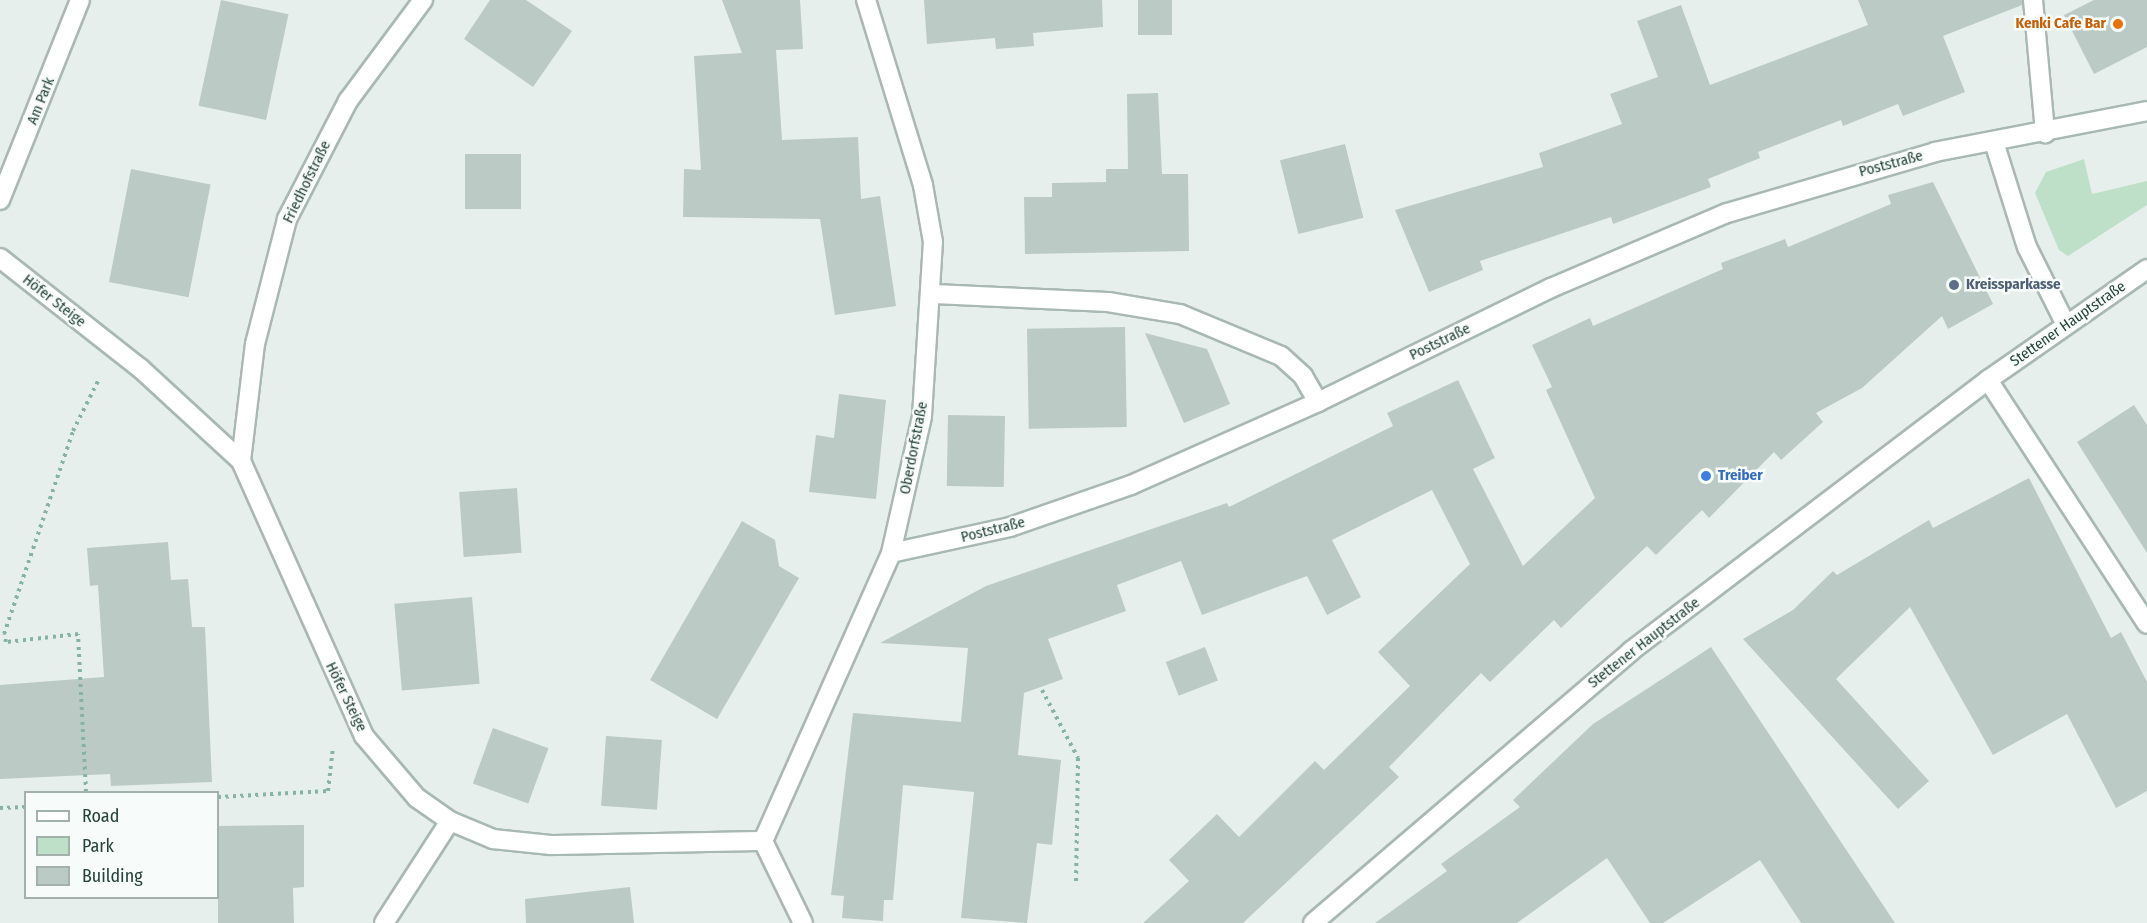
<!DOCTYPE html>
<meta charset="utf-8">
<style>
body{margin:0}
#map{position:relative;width:2147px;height:923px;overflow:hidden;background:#e6efeb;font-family:"Fira Sans Condensed",sans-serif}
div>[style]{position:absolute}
.green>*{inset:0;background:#bfe0c8}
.building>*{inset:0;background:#bbcac4;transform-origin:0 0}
.path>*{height:4px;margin-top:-2px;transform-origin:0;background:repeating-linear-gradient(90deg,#86b3a5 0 3px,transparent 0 7.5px)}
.roads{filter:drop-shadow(2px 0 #a8b8b2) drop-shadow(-2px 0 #a8b8b2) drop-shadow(0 2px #a8b8b2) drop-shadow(0 -2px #a8b8b2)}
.minor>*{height:18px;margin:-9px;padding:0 9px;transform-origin:9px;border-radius:9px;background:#fff}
.dots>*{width:16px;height:16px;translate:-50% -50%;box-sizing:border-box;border:3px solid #f7fbf9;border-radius:50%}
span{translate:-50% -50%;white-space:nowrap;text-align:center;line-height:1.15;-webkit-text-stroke:5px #f7fbf9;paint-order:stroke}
.food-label{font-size:15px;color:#c56008;font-weight:700}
.right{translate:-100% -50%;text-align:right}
.street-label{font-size:15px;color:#24423a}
.service-label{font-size:15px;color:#4e5e75;font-weight:700}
.left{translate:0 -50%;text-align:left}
.shop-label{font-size:15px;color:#366cbe;font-weight:700}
.legend{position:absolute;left:24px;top:791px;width:195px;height:108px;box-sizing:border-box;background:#f7fbf9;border:2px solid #a3b1ad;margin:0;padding:8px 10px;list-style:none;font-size:18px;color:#24423a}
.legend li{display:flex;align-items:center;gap:12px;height:30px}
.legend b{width:30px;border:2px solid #a3b1ad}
</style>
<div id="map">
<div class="green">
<div style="clip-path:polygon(2084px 159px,2092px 194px,2147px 181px,2147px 205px,2068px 256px,2059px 250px,2035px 193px,2046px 172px)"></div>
</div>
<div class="building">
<div style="left:221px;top:0;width:69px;height:108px;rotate:12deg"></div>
<div style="clip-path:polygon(490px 0,526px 0,572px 31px,533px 87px,464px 39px)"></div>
<div style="clip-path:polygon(722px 0,800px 0,803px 49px,776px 50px,782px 140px,858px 137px,861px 199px,880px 196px,896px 306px,835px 315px,820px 219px,683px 217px,684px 169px,701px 170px,694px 56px,742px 53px)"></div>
<div style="clip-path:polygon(924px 0,1102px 0,1103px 27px,1033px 33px,1034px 46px,996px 49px,995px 38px,927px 44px)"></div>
<div style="left:1138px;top:0;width:34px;height:35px"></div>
<div style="clip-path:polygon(1858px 0,2022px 0,2022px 5px,1943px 36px,1965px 92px,1903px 116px,1898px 104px,1843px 126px,1841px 120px,1758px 152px,1760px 158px,1708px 179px,1711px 187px,1613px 224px,1611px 217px,1480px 261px,1483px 270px,1429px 292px,1395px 210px,1543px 167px,1539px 153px,1622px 124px,1610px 94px,1658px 77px,1637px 21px,1681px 5px,1710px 85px,1868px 25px)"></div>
<div style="clip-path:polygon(2094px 0,2147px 0,2147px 47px,2094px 74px,2064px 15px)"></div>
<div style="clip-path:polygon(1158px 93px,1162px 174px,1188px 174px,1189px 251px,1025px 254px,1024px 197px,1052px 197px,1052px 183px,1106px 182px,1106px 169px,1128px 169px,1127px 94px)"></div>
<div style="left:1345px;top:144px;width:76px;height:67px;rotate:76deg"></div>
<div style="left:465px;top:154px;width:56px;height:55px"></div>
<div style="left:131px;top:169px;width:81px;height:115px;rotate:11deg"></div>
<div style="clip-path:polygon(1933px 182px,1993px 304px,1948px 329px,1942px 316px,1862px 388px,1816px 413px,1823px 422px,1781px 460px,1774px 452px,1709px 518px,1702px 510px,1656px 555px,1647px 546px,1561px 628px,1554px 620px,1490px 682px,1481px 673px,1389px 767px,1399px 777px,1243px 923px,1143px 923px,1189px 881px,1169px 860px,1217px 814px,1239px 837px,1315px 761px,1324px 770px,1410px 686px,1378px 652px,1470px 564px,1432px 490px,1332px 540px,1361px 597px,1327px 615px,1307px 576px,1202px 615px,1181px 561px,1117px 585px,1126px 611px,1048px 639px,1063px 679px,1024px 693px,1018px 755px,1061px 760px,1052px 845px,1037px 843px,1027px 923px,961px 918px,974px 792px,903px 785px,893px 900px,884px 900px,883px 921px,842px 918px,844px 896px,831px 895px,853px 713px,961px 722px,968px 648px,880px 643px,986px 586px,1227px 503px,1229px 507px,1393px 426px,1387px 413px,1458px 380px,1495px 458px,1473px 469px,1523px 566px,1595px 498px,1546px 390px,1552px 387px,1532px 345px,1590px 318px,1593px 326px,1723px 269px,1721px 263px,1785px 239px,1788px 247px,1891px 204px,1888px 195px)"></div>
<div style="left:1125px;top:327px;width:100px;height:98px;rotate:89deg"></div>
<div style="clip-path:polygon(1145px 333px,1207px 349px,1230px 404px,1184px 423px)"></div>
<div style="clip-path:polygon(839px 394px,886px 400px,876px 499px,809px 492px,816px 435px,834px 438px)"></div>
<div style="clip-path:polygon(2134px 405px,2147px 425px,2147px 553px,2077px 442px)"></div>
<div style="left:948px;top:415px;width:57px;height:71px;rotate:1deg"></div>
<div style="clip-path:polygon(2029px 478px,2111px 638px,2121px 632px,2147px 682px,2147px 791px,2116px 808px,2067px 714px,1993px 755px,1910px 607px,1836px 679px,1929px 781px,1898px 809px,1743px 639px,1793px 610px,1833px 571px,1837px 575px,1929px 520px,1933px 528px)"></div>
<div style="left:517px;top:488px;width:65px;height:58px;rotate:86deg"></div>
<div style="clip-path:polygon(742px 521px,775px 540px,779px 566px,799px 578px,717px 719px,650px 680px)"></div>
<div style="clip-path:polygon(168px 542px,171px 580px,188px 579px,192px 627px,205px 627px,212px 782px,111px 786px,110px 774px,0 779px,0 685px,104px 677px,98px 585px,90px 586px,87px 548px)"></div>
<div style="left:472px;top:597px;width:87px;height:78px;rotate:85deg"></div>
<div style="left:1205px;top:647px;width:36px;height:42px;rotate:69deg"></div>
<div style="clip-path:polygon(1711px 647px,1895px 923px,1801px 923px,1760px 860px,1663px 923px,1650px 923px,1607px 858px,1517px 923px,1375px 923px,1447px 871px,1441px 864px,1520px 807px,1513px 800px,1593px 724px)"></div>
<div style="left:493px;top:728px;width:59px;height:59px;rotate:20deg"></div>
<div style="left:606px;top:736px;width:56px;height:70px;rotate:4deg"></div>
<div style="clip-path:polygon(304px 825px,304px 887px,293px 888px,294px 923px,218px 923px,218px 826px)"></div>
<div style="clip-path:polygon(630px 887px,634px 923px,526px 923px,525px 899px)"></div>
</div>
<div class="path">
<div style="left:1042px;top:690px;width:77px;rotate:62.1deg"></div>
<div style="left:1078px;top:758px;width:126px;rotate:90.9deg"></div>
<div style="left:86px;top:792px;width:158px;rotate:-92.9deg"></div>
<div style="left:78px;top:634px;width:72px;rotate:173.7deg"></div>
<div style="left:6px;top:642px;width:8px;rotate:-104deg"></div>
<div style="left:4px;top:634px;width:214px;rotate:-71.2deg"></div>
<div style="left:73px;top:431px;width:58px;rotate:-63.4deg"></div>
<div style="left:218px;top:797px;width:110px;rotate:-3.1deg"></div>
<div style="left:328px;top:791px;width:44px;rotate:-83.5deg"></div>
<div style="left:0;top:808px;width:26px;rotate:-2deg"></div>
</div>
<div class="roads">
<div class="minor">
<div style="left:2033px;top:0;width:134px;rotate:84.8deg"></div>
<div style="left:1994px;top:142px;width:110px;rotate:72.6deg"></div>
<div style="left:2027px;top:247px;width:87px;rotate:63.4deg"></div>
<div style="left:0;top:200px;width:215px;rotate:-68.2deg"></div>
<div style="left:0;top:258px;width:178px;rotate:38.2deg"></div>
<div style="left:140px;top:368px;width:137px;rotate:42.6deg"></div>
<div style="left:241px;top:461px;width:301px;rotate:65.9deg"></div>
<div style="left:364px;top:736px;width:82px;rotate:49.5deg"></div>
<div style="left:417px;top:798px;width:40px;rotate:34.9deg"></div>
<div style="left:450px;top:821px;width:47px;rotate:22.7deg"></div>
<div style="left:493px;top:839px;width:58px;rotate:5.9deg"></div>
<div style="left:551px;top:845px;width:212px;rotate:-1.1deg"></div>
<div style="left:763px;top:841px;width:91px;rotate:64deg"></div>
<div style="left:934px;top:294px;width:174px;rotate:2.6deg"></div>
<div style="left:1108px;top:302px;width:73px;rotate:9.5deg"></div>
<div style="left:1180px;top:314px;width:109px;rotate:22.6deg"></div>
<div style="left:1281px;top:356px;width:30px;rotate:42deg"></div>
<div style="left:1303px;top:376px;width:30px;rotate:60deg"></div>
<div style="left:1988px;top:380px;width:291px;rotate:56.9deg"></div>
<div style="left:241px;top:461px;width:118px;rotate:-83.2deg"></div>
<div style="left:255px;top:344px;width:129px;rotate:-75.6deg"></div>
<div style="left:287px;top:219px;width:133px;rotate:-62.7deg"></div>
<div style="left:348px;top:101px;width:126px;rotate:-53.4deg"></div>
<div style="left:891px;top:553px;width:122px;rotate:-12.3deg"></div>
<div style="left:1010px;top:527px;width:128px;rotate:-19.1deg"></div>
<div style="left:1131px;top:485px;width:205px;rotate:-23.9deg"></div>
<div style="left:1318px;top:402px;width:259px;rotate:-26.1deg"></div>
<div style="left:1551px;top:288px;width:191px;rotate:-23.1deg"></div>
<div style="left:1727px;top:213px;width:217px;rotate:-16.3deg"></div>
<div style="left:1935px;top:152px;width:216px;rotate:-10.9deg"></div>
<div style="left:763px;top:841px;width:315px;rotate:-66deg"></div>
<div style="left:891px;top:553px;width:140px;rotate:-77.2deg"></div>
<div style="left:922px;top:416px;width:174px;rotate:-86.4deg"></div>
<div style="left:933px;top:242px;width:58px;rotate:-100deg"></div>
<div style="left:923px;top:185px;width:194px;rotate:-107.1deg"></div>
<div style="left:384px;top:923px;width:121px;rotate:-57.1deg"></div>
<div style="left:1313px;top:923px;width:418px;rotate:-40.5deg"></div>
<div style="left:1631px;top:651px;width:448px;rotate:-37.2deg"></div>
<div style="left:1988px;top:380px;width:194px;rotate:-34.9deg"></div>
</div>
</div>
<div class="dots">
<div style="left:2118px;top:24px;background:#e8710a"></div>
<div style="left:1954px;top:285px;background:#5c6f8a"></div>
<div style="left:1706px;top:476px;background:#3f7fe0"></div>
</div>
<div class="food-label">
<span class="right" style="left:2106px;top:24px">Kenki Cafe Bar</span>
</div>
<div class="street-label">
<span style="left:41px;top:101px;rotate:-68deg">Am Park</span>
<span style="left:1891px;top:164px;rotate:-15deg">Poststraße</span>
<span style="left:307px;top:182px;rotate:-64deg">Friedhofstraße</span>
<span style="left:54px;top:301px;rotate:38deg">Höfer Steige</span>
<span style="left:2068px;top:324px;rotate:-35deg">Stettener Hauptstraße</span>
<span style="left:1440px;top:342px;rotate:-26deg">Poststraße</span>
<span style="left:914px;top:448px;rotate:-79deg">Oberdorfstraße</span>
<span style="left:993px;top:530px;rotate:-14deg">Poststraße</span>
<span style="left:1644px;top:643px;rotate:-38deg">Stettener Hauptstraße</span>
<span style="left:346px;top:697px;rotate:64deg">Höfer Steige</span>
</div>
<div class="service-label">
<span class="left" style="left:1966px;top:285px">Kreissparkasse</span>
</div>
<div class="shop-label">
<span class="left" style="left:1718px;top:476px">Treiber</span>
</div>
<ul class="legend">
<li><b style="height:8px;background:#fff"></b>Road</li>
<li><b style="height:16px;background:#bfe0c8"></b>Park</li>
<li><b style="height:16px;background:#bbcac4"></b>Building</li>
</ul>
</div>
